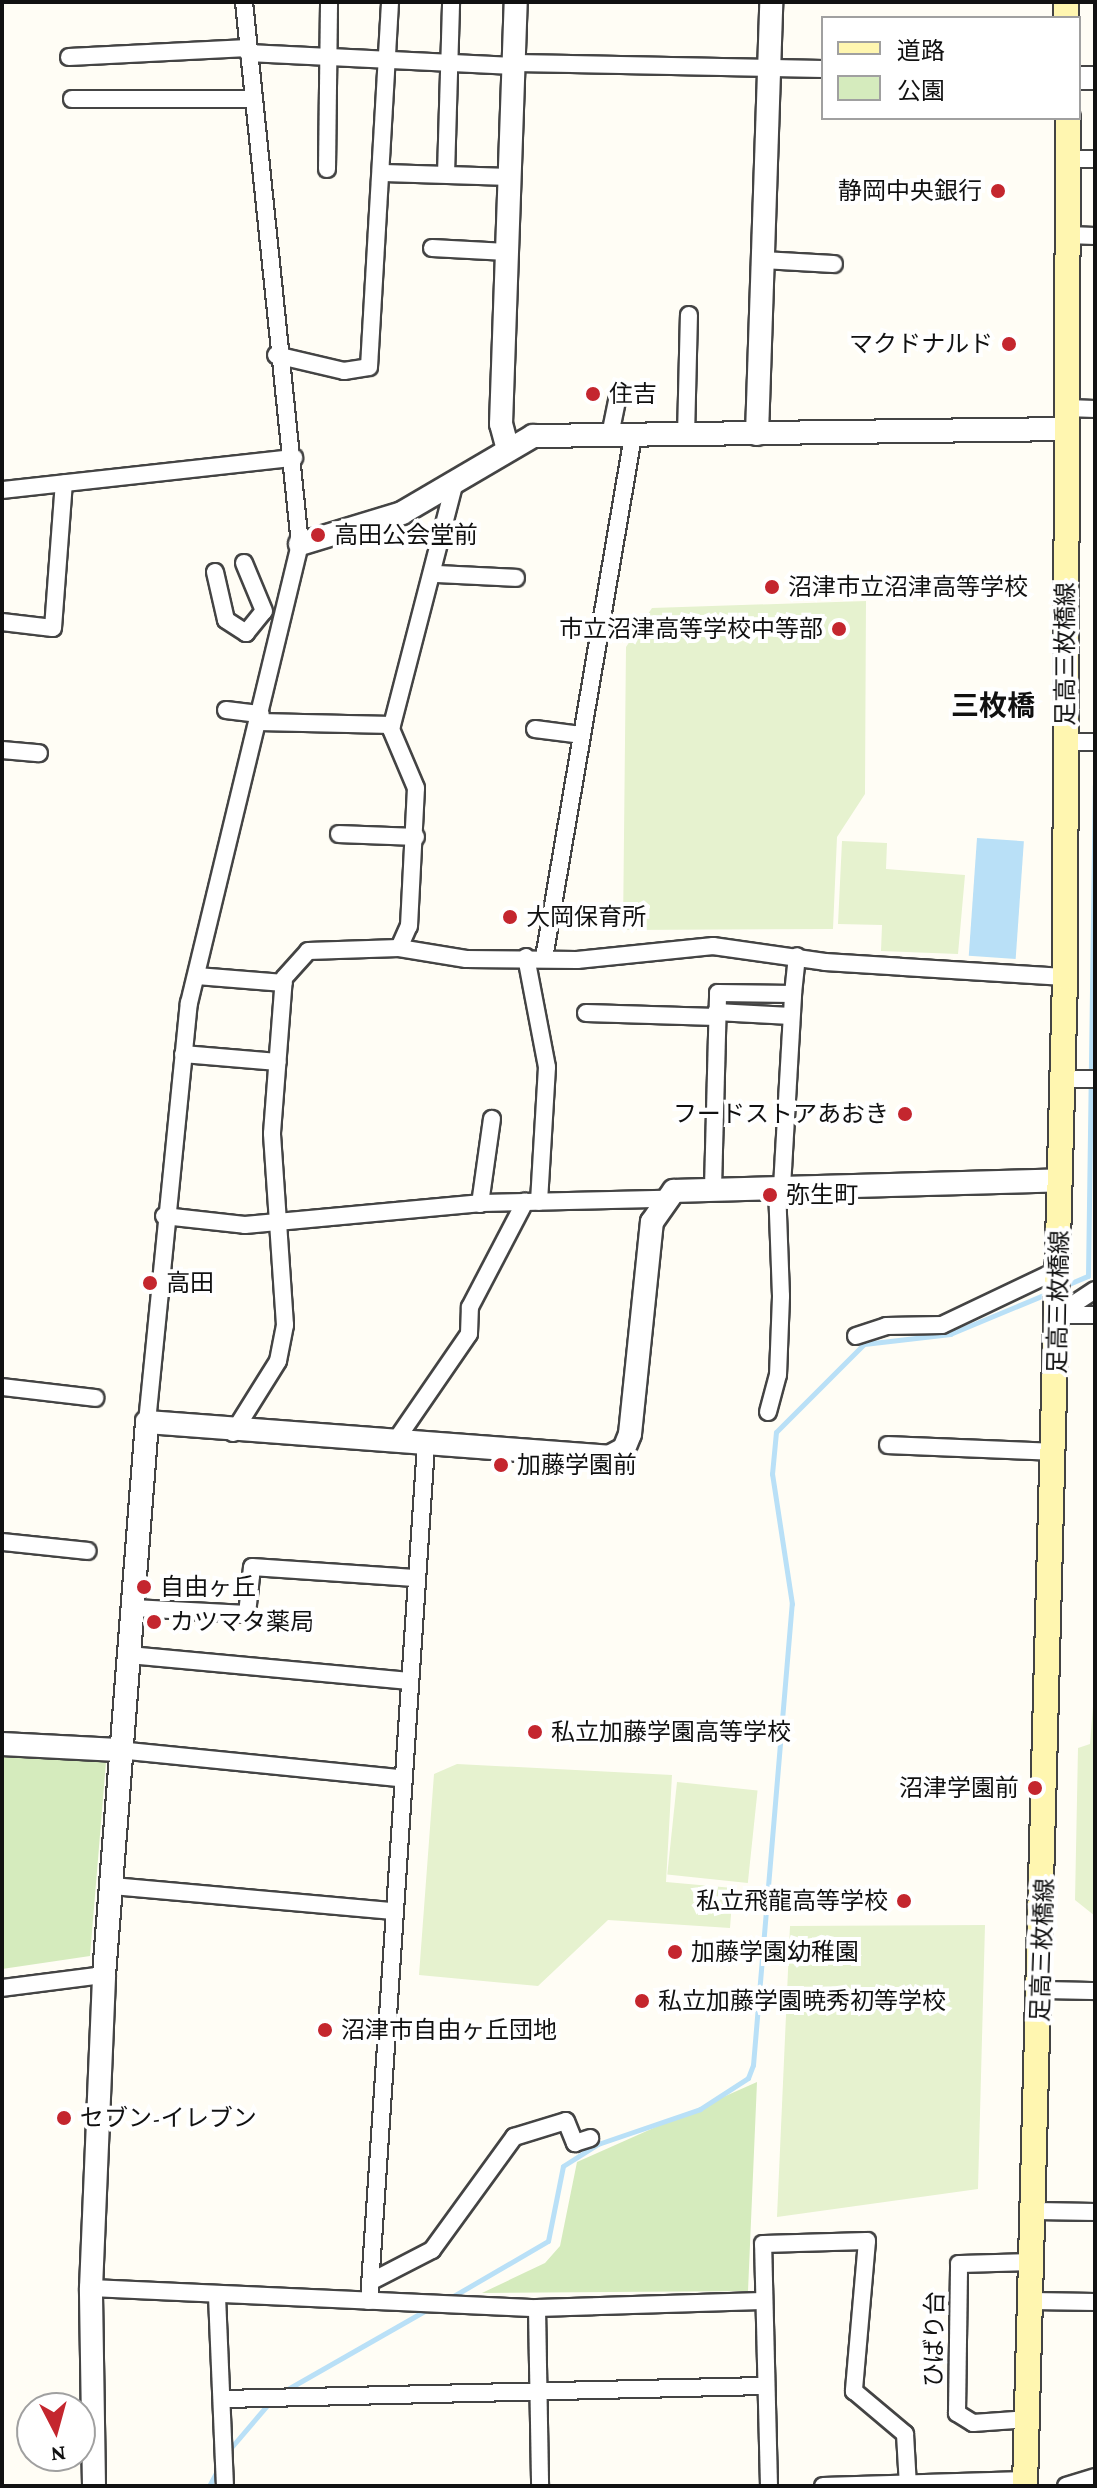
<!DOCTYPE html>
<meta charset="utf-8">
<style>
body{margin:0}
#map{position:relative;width:1097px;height:2488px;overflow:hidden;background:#fffdf5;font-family:"Crimson Pro","Noto Sans JP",serif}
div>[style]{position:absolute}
.green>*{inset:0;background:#d5ebbd}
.pitch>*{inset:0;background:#e6f2cf;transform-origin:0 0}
.water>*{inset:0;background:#b9e0f7;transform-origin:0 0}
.stream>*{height:5px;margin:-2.5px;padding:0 2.5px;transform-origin:2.5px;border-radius:2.5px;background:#b9e0f7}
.roads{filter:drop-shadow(2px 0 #444) drop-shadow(-2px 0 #444) drop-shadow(0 2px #444) drop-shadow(0 -2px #444)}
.minor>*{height:16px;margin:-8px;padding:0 8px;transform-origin:8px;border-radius:8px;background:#fff}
.tertiary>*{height:22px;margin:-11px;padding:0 11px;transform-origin:11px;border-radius:11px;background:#fff}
.secondary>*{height:24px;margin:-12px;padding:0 12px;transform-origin:12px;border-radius:12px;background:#fff6b0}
.dots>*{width:22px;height:22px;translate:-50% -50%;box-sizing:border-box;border:4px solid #fff;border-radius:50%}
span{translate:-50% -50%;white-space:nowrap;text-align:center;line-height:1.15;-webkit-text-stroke:8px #fff;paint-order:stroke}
.poi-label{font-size:24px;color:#111}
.right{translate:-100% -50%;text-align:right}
.left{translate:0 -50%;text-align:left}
.street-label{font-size:24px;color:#111}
.quarter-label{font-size:28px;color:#111;font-weight:700}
.frame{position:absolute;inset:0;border:4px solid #111;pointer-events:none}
.legend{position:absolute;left:821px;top:16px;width:260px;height:104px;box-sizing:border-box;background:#fff;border:2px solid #a0a0a0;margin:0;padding:10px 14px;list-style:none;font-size:24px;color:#111}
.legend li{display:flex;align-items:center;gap:16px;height:40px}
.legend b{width:40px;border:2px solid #a0a0a0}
.north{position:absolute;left:16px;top:2392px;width:80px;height:80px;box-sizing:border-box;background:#fff;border:2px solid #a0a0a0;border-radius:50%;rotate:174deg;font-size:22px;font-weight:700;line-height:32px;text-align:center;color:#111}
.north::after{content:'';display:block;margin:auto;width:28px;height:36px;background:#c4262e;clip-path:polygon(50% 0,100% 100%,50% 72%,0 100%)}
</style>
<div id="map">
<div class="green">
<div style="clip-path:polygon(2px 1757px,106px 1762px,90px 1956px,2px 1969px)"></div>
<div style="clip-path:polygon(757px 2082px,748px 2291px,482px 2293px,545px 2263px,560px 2246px,577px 2162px)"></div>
</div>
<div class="pitch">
<div style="clip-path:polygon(866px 601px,865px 794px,837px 837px,833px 929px,623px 930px,626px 647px,652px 608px)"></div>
<div style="clip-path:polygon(842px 841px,887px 843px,886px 869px,965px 875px,958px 954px,881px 951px,882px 925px,838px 924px)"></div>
<div style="clip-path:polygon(1095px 1681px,1095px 1916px,1075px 1900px,1078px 1748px,1090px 1744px)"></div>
<div style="clip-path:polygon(457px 1764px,672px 1775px,666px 1882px,733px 1888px,730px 1928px,608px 1920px,538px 1986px,419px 1975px,434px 1774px)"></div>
<div style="left:677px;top:1782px;width:81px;height:93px;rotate:6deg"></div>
<div style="clip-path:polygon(985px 1925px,978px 2189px,777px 2217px,790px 1926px)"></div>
</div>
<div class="water">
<div style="left:977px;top:838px;width:47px;height:118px;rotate:4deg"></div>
</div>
<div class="stream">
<div style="left:1064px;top:1286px;width:26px;rotate:-23deg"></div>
<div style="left:1088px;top:1276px;width:491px;rotate:-89.2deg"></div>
<div style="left:450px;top:2298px;width:113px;rotate:-30.2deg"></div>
<div style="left:548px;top:2241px;width:76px;rotate:-78.7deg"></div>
<div style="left:563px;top:2166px;width:41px;rotate:-32.2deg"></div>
<div style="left:598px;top:2144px;width:108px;rotate:-18.9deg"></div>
<div style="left:700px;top:2109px;width:57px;rotate:-32.9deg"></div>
<div style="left:748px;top:2078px;width:14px;rotate:-69deg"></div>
<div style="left:753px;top:2065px;width:463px;rotate:-85.2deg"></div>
<div style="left:792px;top:1604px;width:132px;rotate:-98.7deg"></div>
<div style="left:772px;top:1474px;width:42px;rotate:-84.6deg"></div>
<div style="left:776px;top:1432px;width:124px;rotate:-45deg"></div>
<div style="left:864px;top:1344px;width:87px;rotate:-6.6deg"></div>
<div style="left:950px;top:1334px;width:109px;rotate:-22.6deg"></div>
<div style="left:279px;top:2394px;width:174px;rotate:-29.7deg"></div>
<div style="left:229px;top:2450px;width:62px;rotate:-49.6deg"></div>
<div style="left:209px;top:2486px;width:19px;rotate:-62deg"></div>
</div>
<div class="roads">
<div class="minor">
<div style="left:248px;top:53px;width:266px;rotate:2.8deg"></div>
<div style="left:69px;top:57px;width:179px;rotate:-2.9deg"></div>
<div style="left:515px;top:63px;width:308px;rotate:1.1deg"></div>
<div style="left:72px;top:99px;width:180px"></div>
<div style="left:1069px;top:159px;width:26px"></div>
<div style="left:327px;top:169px;width:167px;rotate:-89.3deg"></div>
<div style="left:384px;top:173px;width:126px;rotate:1.8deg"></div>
<div style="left:446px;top:174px;width:172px;rotate:-88.3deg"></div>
<div style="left:1068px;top:235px;width:27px;rotate:2deg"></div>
<div style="left:432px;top:248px;width:75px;rotate:3.1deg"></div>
<div style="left:762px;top:260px;width:72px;rotate:3.2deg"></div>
<div style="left:276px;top:355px;width:70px;rotate:13.2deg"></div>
<div style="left:344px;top:371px;width:25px;rotate:-9deg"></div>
<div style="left:369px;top:367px;width:366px;rotate:-86.7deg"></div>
<div style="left:1067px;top:408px;width:28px;rotate:2deg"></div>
<div style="left:610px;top:435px;width:45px;rotate:-78.4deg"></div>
<div style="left:686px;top:436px;width:121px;rotate:-88.6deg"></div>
<div style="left:2px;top:490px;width:294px;rotate:-6.3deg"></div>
<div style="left:215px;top:572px;width:49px;rotate:77.1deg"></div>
<div style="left:226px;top:620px;width:24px;rotate:33deg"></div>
<div style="left:246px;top:633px;width:28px;rotate:-51deg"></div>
<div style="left:264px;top:611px;width:52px;rotate:-112.6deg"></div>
<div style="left:435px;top:574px;width:81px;rotate:2.8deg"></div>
<div style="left:2px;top:622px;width:51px;rotate:6.7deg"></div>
<div style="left:53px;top:628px;width:145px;rotate:-85.7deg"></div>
<div style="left:226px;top:710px;width:35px;rotate:7deg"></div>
<div style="left:259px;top:722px;width:133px;rotate:1.3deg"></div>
<div style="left:535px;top:729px;width:46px;rotate:7.4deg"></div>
<div style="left:1066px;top:742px;width:29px"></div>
<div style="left:2px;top:750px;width:37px;rotate:5deg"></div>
<div style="left:339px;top:834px;width:77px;rotate:2.2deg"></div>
<div style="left:399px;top:948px;width:68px;rotate:9.3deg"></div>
<div style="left:466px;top:959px;width:111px;rotate:0.5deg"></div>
<div style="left:577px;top:960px;width:137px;rotate:-5.9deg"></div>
<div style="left:713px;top:946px;width:113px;rotate:8.1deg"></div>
<div style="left:825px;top:962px;width:240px;rotate:3.6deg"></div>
<div style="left:526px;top:957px;width:112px;rotate:79.2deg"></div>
<div style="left:547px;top:1067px;width:135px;rotate:93.4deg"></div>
<div style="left:544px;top:958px;width:530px;rotate:-80.32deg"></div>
<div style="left:197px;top:976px;width:87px;rotate:4.6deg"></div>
<div style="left:716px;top:1012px;width:75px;rotate:3.1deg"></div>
<div style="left:586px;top:1013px;width:130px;rotate:1.8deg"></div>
<div style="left:183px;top:1054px;width:95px;rotate:4.8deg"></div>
<div style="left:1062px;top:1079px;width:33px"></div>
<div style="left:782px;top:1187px;width:193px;rotate:-86.7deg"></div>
<div style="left:713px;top:1188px;width:195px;rotate:-88.5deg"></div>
<div style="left:718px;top:993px;width:75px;rotate:0.8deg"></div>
<div style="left:793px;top:994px;width:38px;rotate:-84deg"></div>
<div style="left:480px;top:1204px;width:86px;rotate:-82deg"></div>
<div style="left:164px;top:1216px;width:81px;rotate:6.3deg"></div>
<div style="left:245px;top:1225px;width:238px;rotate:-5.3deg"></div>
<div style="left:482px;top:1203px;width:183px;rotate:-1.3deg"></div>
<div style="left:1057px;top:1315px;width:45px;rotate:-33.3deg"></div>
<div style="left:1057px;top:1315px;width:38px"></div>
<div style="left:856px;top:1336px;width:32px;rotate:-18deg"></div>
<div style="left:886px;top:1326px;width:56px;rotate:-1deg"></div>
<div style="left:942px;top:1325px;width:128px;rotate:-25.4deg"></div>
<div style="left:2px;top:1387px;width:94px;rotate:6.7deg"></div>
<div style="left:768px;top:1412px;width:38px;rotate:-75deg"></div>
<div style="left:778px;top:1375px;width:79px;rotate:-87.8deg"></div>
<div style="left:781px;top:1296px;width:108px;rotate:-92.1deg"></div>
<div style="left:147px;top:1422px;width:421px;rotate:-84.3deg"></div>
<div style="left:189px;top:1003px;width:472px;rotate:-76.4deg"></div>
<div style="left:300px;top:544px;width:545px;rotate:-95.9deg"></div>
<div style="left:233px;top:1433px;width:85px;rotate:-58deg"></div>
<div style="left:278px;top:1361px;width:37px;rotate:-79deg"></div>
<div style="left:285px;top:1325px;width:192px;rotate:-93.9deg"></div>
<div style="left:272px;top:1133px;width:155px;rotate:-85.6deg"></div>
<div style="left:284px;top:978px;width:36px;rotate:-48deg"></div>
<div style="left:308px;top:951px;width:91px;rotate:-1.9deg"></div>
<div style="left:399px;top:948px;width:24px;rotate:-66deg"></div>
<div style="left:409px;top:926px;width:138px;rotate:-87.1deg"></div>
<div style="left:416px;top:788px;width:64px;rotate:-113deg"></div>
<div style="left:391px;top:729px;width:252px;rotate:-75.5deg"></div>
<div style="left:394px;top:1443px;width:132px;rotate:-55.5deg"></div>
<div style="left:469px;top:1334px;width:27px;rotate:-88deg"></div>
<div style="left:470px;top:1307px;width:119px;rotate:-62.4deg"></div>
<div style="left:888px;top:1445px;width:167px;rotate:2.4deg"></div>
<div style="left:2px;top:1542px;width:86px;rotate:6deg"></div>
<div style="left:133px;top:1608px;width:114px;rotate:3deg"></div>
<div style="left:247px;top:1614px;width:47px;rotate:-83.9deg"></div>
<div style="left:252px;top:1567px;width:163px;rotate:3.9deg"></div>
<div style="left:129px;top:1655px;width:279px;rotate:5.3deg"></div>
<div style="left:118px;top:1750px;width:284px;rotate:5.7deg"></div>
<div style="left:112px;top:1886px;width:280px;rotate:5.1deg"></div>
<div style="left:2px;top:1988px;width:103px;rotate:-7.3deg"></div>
<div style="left:1041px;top:1990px;width:54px;rotate:1.1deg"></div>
<div style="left:1036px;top:2211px;width:59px;rotate:1deg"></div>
<div style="left:370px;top:2282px;width:70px;rotate:-27.3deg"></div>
<div style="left:432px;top:2250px;width:140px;rotate:-54deg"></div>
<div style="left:514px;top:2137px;width:54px;rotate:-17.1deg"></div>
<div style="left:566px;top:2121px;width:24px;rotate:68deg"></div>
<div style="left:575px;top:2143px;width:16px;rotate:-18deg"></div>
<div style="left:91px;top:2288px;width:446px;rotate:2.6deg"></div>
<div style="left:537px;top:2308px;width:225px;rotate:-1.8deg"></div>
<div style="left:217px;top:2296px;width:190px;rotate:87.6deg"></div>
<div style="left:369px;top:2301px;width:858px;rotate:-86.19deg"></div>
<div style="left:1032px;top:2301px;width:63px;rotate:0.9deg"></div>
<div style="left:537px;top:2308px;width:178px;rotate:89deg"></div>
<div style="left:224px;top:2399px;width:541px;rotate:-1.38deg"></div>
<div style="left:1029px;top:2419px;width:56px;rotate:175.9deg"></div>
<div style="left:973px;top:2423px;width:19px;rotate:-148deg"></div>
<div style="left:957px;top:2413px;width:149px;rotate:-89.2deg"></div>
<div style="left:959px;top:2264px;width:74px;rotate:-1.5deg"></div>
<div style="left:769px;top:2486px;width:242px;rotate:-91.4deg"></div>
<div style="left:763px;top:2244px;width:104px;rotate:-1.7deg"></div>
<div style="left:867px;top:2241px;width:151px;rotate:95deg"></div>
<div style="left:854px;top:2391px;width:67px;rotate:40.1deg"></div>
<div style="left:905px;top:2434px;width:52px;rotate:86.7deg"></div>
<div style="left:823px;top:2486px;width:202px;rotate:-1.7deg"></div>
<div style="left:1066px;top:2486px;width:30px;rotate:-17deg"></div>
</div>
<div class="tertiary">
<div style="left:1079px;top:78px;width:16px"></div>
<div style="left:757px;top:434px;width:432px;rotate:-88.1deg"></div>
<div style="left:507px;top:446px;width:23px;rotate:-105deg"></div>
<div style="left:501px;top:424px;width:422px;rotate:-88deg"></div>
<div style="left:300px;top:544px;width:107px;rotate:-16.9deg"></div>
<div style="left:402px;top:513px;width:152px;rotate:-30.4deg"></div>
<div style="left:533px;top:436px;width:534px;rotate:-0.75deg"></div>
<div style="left:2px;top:1744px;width:116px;rotate:3deg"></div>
<div style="left:94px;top:2486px;width:198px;rotate:-90.9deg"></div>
<div style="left:91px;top:2288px;width:313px;rotate:-87.6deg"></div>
<div style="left:104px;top:1975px;width:555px;rotate:-85.55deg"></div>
<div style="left:147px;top:1422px;width:463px;rotate:4.3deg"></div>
<div style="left:609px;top:1457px;width:17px;rotate:-28deg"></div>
<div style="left:624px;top:1449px;width:16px;rotate:-68deg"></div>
<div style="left:630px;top:1434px;width:213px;rotate:-84.1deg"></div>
<div style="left:652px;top:1222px;width:38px;rotate:-55deg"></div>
<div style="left:674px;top:1191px;width:387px;rotate:-1.6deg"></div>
</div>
<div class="secondary">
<div style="left:1066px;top:18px;width:16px;rotate:-90deg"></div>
<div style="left:1025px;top:2486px;width:1510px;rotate:-88.48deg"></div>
<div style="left:1065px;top:977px;width:859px;rotate:-89.8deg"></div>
</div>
</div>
<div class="dots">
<div style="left:998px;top:191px;background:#c4262e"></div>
<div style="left:1009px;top:344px;background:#c4262e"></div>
<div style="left:593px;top:394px;background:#c4262e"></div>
<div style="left:318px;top:535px;background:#c4262e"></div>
<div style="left:772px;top:587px;background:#c4262e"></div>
<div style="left:839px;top:629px;background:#c4262e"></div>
<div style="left:510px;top:917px;background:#c4262e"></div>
<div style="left:905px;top:1114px;background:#c4262e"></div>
<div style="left:770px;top:1195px;background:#c4262e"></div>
<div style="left:150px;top:1283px;background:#c4262e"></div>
<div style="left:501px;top:1465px;background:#c4262e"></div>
<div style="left:144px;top:1587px;background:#c4262e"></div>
<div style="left:154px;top:1622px;background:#c4262e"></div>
<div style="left:535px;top:1732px;background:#c4262e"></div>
<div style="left:1035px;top:1788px;background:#c4262e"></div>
<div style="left:904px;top:1901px;background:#c4262e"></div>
<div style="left:675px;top:1952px;background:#c4262e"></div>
<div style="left:642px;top:2001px;background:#c4262e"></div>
<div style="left:325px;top:2030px;background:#c4262e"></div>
<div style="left:64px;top:2118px;background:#c4262e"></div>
</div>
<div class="poi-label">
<span class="right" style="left:982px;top:191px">静岡中央銀行</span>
<span class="right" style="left:993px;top:344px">マクドナルド</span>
<span class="left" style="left:609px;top:394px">住吉</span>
<span class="left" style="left:334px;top:535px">高田公会堂前</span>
<span class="left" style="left:788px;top:587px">沼津市立沼津高等学校</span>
<span class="right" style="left:823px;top:629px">市立沼津高等学校中等部</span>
<span class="left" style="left:526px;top:917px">大岡保育所</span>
<span class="right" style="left:889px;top:1114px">フードストアあおき</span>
<span class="left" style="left:786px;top:1195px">弥生町</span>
<span class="left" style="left:166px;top:1283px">高田</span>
<span class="left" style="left:517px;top:1465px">加藤学園前</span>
<span class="left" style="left:160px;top:1587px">自由ヶ丘</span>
<span class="left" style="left:170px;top:1622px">カツマタ薬局</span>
<span class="left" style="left:551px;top:1732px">私立加藤学園高等学校</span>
<span class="right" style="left:1019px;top:1788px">沼津学園前</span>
<span class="right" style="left:888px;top:1901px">私立飛龍高等学校</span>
<span class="left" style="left:691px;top:1952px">加藤学園幼稚園</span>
<span class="left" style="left:658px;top:2001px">私立加藤学園暁秀初等学校</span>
<span class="left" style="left:341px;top:2030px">沼津市自由ヶ丘団地</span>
<span class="left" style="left:80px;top:2118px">セブン-イレブン</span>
</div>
<div class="street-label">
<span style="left:1065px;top:654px;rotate:-90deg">足高三枚橋線</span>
<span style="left:1058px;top:1302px;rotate:-89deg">足高三枚橋線</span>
<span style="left:1042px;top:1950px;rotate:-88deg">足高三枚橋線</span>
<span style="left:934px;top:2339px;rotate:-89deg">ひばり台</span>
</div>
<div class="quarter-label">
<span style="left:993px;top:706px">三枚橋</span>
</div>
<div class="frame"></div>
<ul class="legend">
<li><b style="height:10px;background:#fff6b0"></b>道路</li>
<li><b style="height:22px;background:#d5ebbd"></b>公園</li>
</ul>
<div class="north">N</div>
</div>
